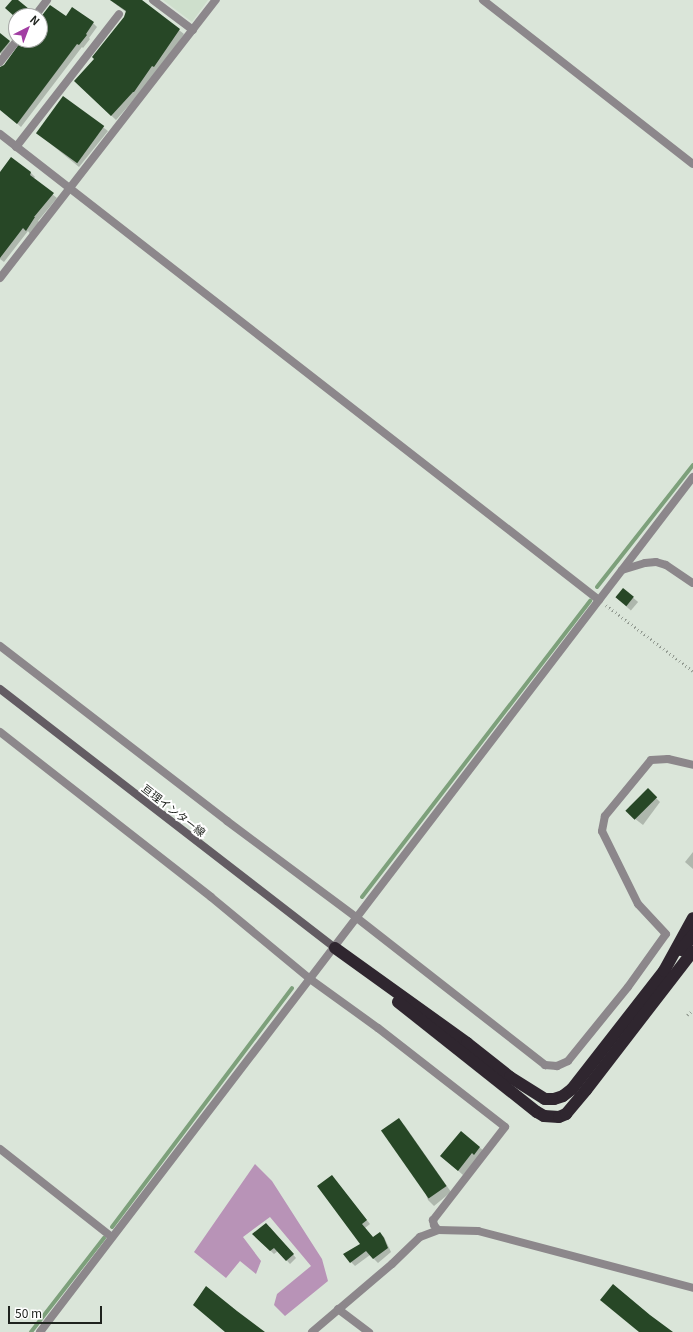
<!DOCTYPE html>
<meta charset="utf-8">
<style>
body{margin:0}
#map{position:relative;width:693px;height:1332px;overflow:hidden;background:#dae5d9;font-family:Georgia,"Noto Sans JP",serif}
div>[style]{position:absolute}
.built>*{inset:0;background:#cedfcc}
.forest>*{inset:0;background:#b893b7}
.shadow>*{inset:0;background:#0003;transform-origin:0 0}
.stream>*{height:4px;margin:-2px;padding:0 2px;transform-origin:2px;border-radius:2px;background:#7da07b}
.building>*{inset:0;background:#274726;transform-origin:0 0}
.path>*{height:2.5px;margin-top:-1.25px;transform-origin:0;background:repeating-linear-gradient(90deg,#949c93 0 1px,transparent 0 4px)}
.street>*{height:8px;margin:-4px;padding:0 4px;transform-origin:4px;border-radius:4px;background:#8c878b}
.secondary>*{height:8px;margin:-4px;padding:0 4px;transform-origin:4px;border-radius:4px;background:#635c63}
.highway>*{height:12px;margin:-6px;padding:0 6px;transform-origin:6px;border-radius:6px;background:#2f262f}
span{translate:-50% -50%;white-space:nowrap;text-align:center;line-height:1.15;-webkit-text-stroke:4px #fff;paint-order:stroke}
.street-label{font-size:11px;color:#1e221d}
.north{position:absolute;left:8px;top:8px;width:40px;height:40px;box-sizing:border-box;background:#fff;border:1px solid #a5a7a5;border-radius:50%;rotate:42deg;font-size:11px;font-weight:700;line-height:16px;text-align:center;color:#1e221d}
.north::after{content:'';display:block;margin:auto;width:14px;height:18px;background:#a23ea3;clip-path:polygon(50% 0,100% 100%,50% 72%,0 100%)}
.scale{position:absolute;left:8px;top:1306px;width:94px;height:18px;box-sizing:border-box;border:2px solid #1e221d;border-top:0;padding-left:5px;font-size:12px;line-height:14px;white-space:nowrap;color:#1e221d;-webkit-text-stroke:3px #fff;paint-order:stroke}
</style>
<div id="map">
<div class="built">
<div style="clip-path:polygon(163px 0,208px 0,192px 22px)"></div>
</div>
<div class="forest">
<div style="clip-path:polygon(255px 1164px,272px 1181px,322px 1259px,328px 1281px,285px 1316px,274px 1305px,277px 1294px,311px 1266px,270px 1217px,243px 1237px,261px 1261px,256px 1274px,240px 1261px,226px 1278px,194px 1252px)"></div>
</div>
<div class="shadow">
<div style="clip-path:polygon(13px 0,16px 0,35px 16px,16px 17px,10px 12px)"></div>
<div style="clip-path:polygon(110px 0,141px 0,184px 34px,159px 71px,116px 120px,80px 86px,124px 18px,126px 12px)"></div>
<div style="clip-path:polygon(66px 17px,93px 23px,97px 27px,89px 38px,90px 39px,83px 48px,82px 47px,21px 127px,0 108px,0 68px,5px 66px,24px 40px,40px 40px,40px 20px)"></div>
<div style="clip-path:polygon(0 34px,13px 45px,4px 57px,0 53px)"></div>
<div style="clip-path:polygon(63px 97px,108px 131px,79px 167px,41px 136px)"></div>
<div style="clip-path:polygon(11px 159px,31px 173px,35px 177px,33px 179px,57px 198px,38px 221px,39px 222px,30px 234px,28px 231px,4px 262px,0 259px,0 173px)"></div>
<div style="left:623px;top:589px;width:20px;height:11px;rotate:41deg"></div>
<div style="clip-path:polygon(648px 790px,660px 802px,643px 825px,634px 818px)"></div>
<div style="clip-path:polygon(693px 852px,693px 869px,685px 862px)"></div>
<div style="clip-path:polygon(399px 1120px,405px 1126px,451px 1192px,434px 1206px,428px 1200px)"></div>
<div style="clip-path:polygon(479px 1147px,484px 1151px,463px 1175px,446px 1160px)"></div>
<div style="clip-path:polygon(335px 1180px,370px 1224px,365px 1228px,373px 1238px,380px 1233px,384px 1237px,391px 1252px,378px 1263px,370px 1255px,355px 1266px,351px 1262px,362px 1244px)"></div>
<div style="clip-path:polygon(270px 1227px,296px 1258px,290px 1264px,278px 1251px,274px 1254px,253px 1234px)"></div>
</div>
<div class="stream">
<div style="left:597px;top:587px;width:155px;rotate:-51.8deg"></div>
<div style="left:362px;top:897px;width:374px;rotate:-52.4deg"></div>
<div style="left:112px;top:1227px;width:299px;rotate:-53deg"></div>
<div style="left:31px;top:1332px;width:119px;rotate:-52.2deg"></div>
</div>
<div class="building">
<div style="clip-path:polygon(12px 0,18px 0,29px 9px,23px 16px,14px 16px,5px 8px)"></div>
<div style="clip-path:polygon(110px 0,142px 0,180px 29px,154px 67px,152px 66px,134px 92px,133px 92px,111px 116px,74px 81px,94px 59px,92px 57px,124px 17px,126px 11px)"></div>
<div style="clip-path:polygon(50px 5px,66px 16px,72px 7px,94px 22px,86px 34px,87px 35px,79px 45px,77px 44px,17px 124px,0 110px,0 67px,4px 65px,22px 40px,40px 40px,40px 18px)"></div>
<div style="clip-path:polygon(0 33px,10px 41px,0 53px)"></div>
<div style="left:63px;top:96px;width:51px;height:46px;rotate:36deg"></div>
<div style="clip-path:polygon(11px 157px,31px 172px,30px 175px,54px 193px,34px 217px,35px 217px,26px 231px,23px 228px,0 258px,0 172px)"></div>
<div style="left:623px;top:588px;width:14px;height:12px;rotate:39deg"></div>
<div style="left:648px;top:788px;width:13px;height:32px;rotate:45deg"></div>
<div style="left:399px;top:1118px;width:83px;height:22px;rotate:55deg"></div>
<div style="clip-path:polygon(461px 1131px,480px 1147px,474px 1155px,472px 1153px,458px 1171px,440px 1156px)"></div>
<div style="clip-path:polygon(332px 1175px,367px 1220px,362px 1224px,373px 1237px,380px 1232px,384px 1238px,388px 1248px,373px 1259px,366px 1251px,350px 1263px,343px 1254px,360px 1244px,317px 1186px)"></div>
<div style="clip-path:polygon(266px 1223px,294px 1254px,286px 1261px,274px 1248px,270px 1251px,252px 1234px)"></div>
<div style="clip-path:polygon(613px 1284px,650px 1315px,673px 1332px,639px 1332px,600px 1300px)"></div>
<div style="clip-path:polygon(206px 1286px,237px 1311px,265px 1332px,225px 1332px,193px 1305px)"></div>
</div>
<div class="path">
<div style="left:606px;top:605px;width:109px;rotate:37.2deg"></div>
<div style="left:687px;top:1015px;width:8px;rotate:-40deg"></div>
</div>
<div class="street">
<div style="left:153px;top:0;width:50px;rotate:36.9deg"></div>
<div style="left:483px;top:0;width:266px;rotate:38deg"></div>
<div style="left:35px;top:16px;width:20px;rotate:-53deg"></div>
<div style="left:0;top:62px;width:28px;rotate:-52deg"></div>
<div style="left:0;top:134px;width:759px;rotate:37.88deg"></div>
<div style="left:16px;top:147px;width:168px;rotate:-52.2deg"></div>
<div style="left:0;top:278px;width:352px;rotate:-52.2deg"></div>
<div style="left:622px;top:570px;width:24px;rotate:-17deg"></div>
<div style="left:645px;top:563px;width:11px;rotate:-5deg"></div>
<div style="left:656px;top:562px;width:10px;rotate:17deg"></div>
<div style="left:666px;top:565px;width:32px;rotate:34deg"></div>
<div style="left:0;top:646px;width:287px;rotate:37.6deg"></div>
<div style="left:227px;top:821px;width:162px;rotate:36.7deg"></div>
<div style="left:357px;top:918px;width:239px;rotate:38deg"></div>
<div style="left:545px;top:1065px;width:12px;rotate:5deg"></div>
<div style="left:557px;top:1066px;width:12px;rotate:-24deg"></div>
<div style="left:568px;top:1061px;width:95px;rotate:-51deg"></div>
<div style="left:628px;top:987px;width:65px;rotate:-54.4deg"></div>
<div style="left:666px;top:934px;width:41px;rotate:-133deg"></div>
<div style="left:638px;top:904px;width:81px;rotate:-116.3deg"></div>
<div style="left:602px;top:831px;width:15px;rotate:-79deg"></div>
<div style="left:605px;top:816px;width:72px;rotate:-50.6deg"></div>
<div style="left:651px;top:760px;width:17px;rotate:-3deg"></div>
<div style="left:668px;top:759px;width:26px;rotate:13deg"></div>
<div style="left:0;top:732px;width:268px;rotate:38deg"></div>
<div style="left:211px;top:897px;width:129px;rotate:39.6deg"></div>
<div style="left:310px;top:979px;width:84px;rotate:35.8deg"></div>
<div style="left:378px;top:1028px;width:161px;rotate:37.9deg"></div>
<div style="left:505px;top:1127px;width:118px;rotate:127.7deg"></div>
<div style="left:433px;top:1220px;width:5px;rotate:79deg"></div>
<div style="left:434px;top:1225px;width:6px;rotate:51deg"></div>
<div style="left:0;top:1149px;width:142px;rotate:38.2deg"></div>
<div style="left:338px;top:1309px;width:39px;rotate:37deg"></div>
<div style="left:40px;top:1332px;width:1076px;rotate:-52.63deg"></div>
<div style="left:312px;top:1332px;width:105px;rotate:-40.4deg"></div>
<div style="left:392px;top:1264px;width:39px;rotate:-44deg"></div>
<div style="left:420px;top:1237px;width:19px;rotate:-21deg"></div>
<div style="left:438px;top:1230px;width:40px;rotate:1.4deg"></div>
<div style="left:478px;top:1231px;width:222px;rotate:14.8deg"></div>
</div>
<div class="secondary">
<div style="left:0;top:689px;width:423px;rotate:37.7deg"></div>
</div>
<div class="highway">
<div style="left:335px;top:948px;width:163px;rotate:35.7deg"></div>
<div style="left:467px;top:1043px;width:55px;rotate:38.3deg"></div>
<div style="left:510px;top:1077px;width:41px;rotate:32.2deg"></div>
<div style="left:545px;top:1099px;width:9px"></div>
<div style="left:554px;top:1099px;width:9px;rotate:-18deg"></div>
<div style="left:563px;top:1096px;width:11px;rotate:-38deg"></div>
<div style="left:572px;top:1089px;width:150px;rotate:-52.1deg"></div>
<div style="left:664px;top:971px;width:60px;rotate:-61.3deg"></div>
<div style="left:681px;top:950px;width:19px;rotate:-51deg"></div>
<div style="left:398px;top:1002px;width:177px;rotate:38.4deg"></div>
<div style="left:537px;top:1112px;width:8px;rotate:30deg"></div>
<div style="left:544px;top:1116px;width:15px;rotate:4deg"></div>
<div style="left:559px;top:1117px;width:8px;rotate:-23deg"></div>
<div style="left:566px;top:1114px;width:31px;rotate:-50deg"></div>
<div style="left:586px;top:1090px;width:175px;rotate:-52.4deg"></div>
</div>
<div class="street-label">
<span style="left:174px;top:810px;rotate:38deg">亘理インター線</span>
</div>
<div class="north">N</div>
<div class="scale">50 m</div>
</div>
